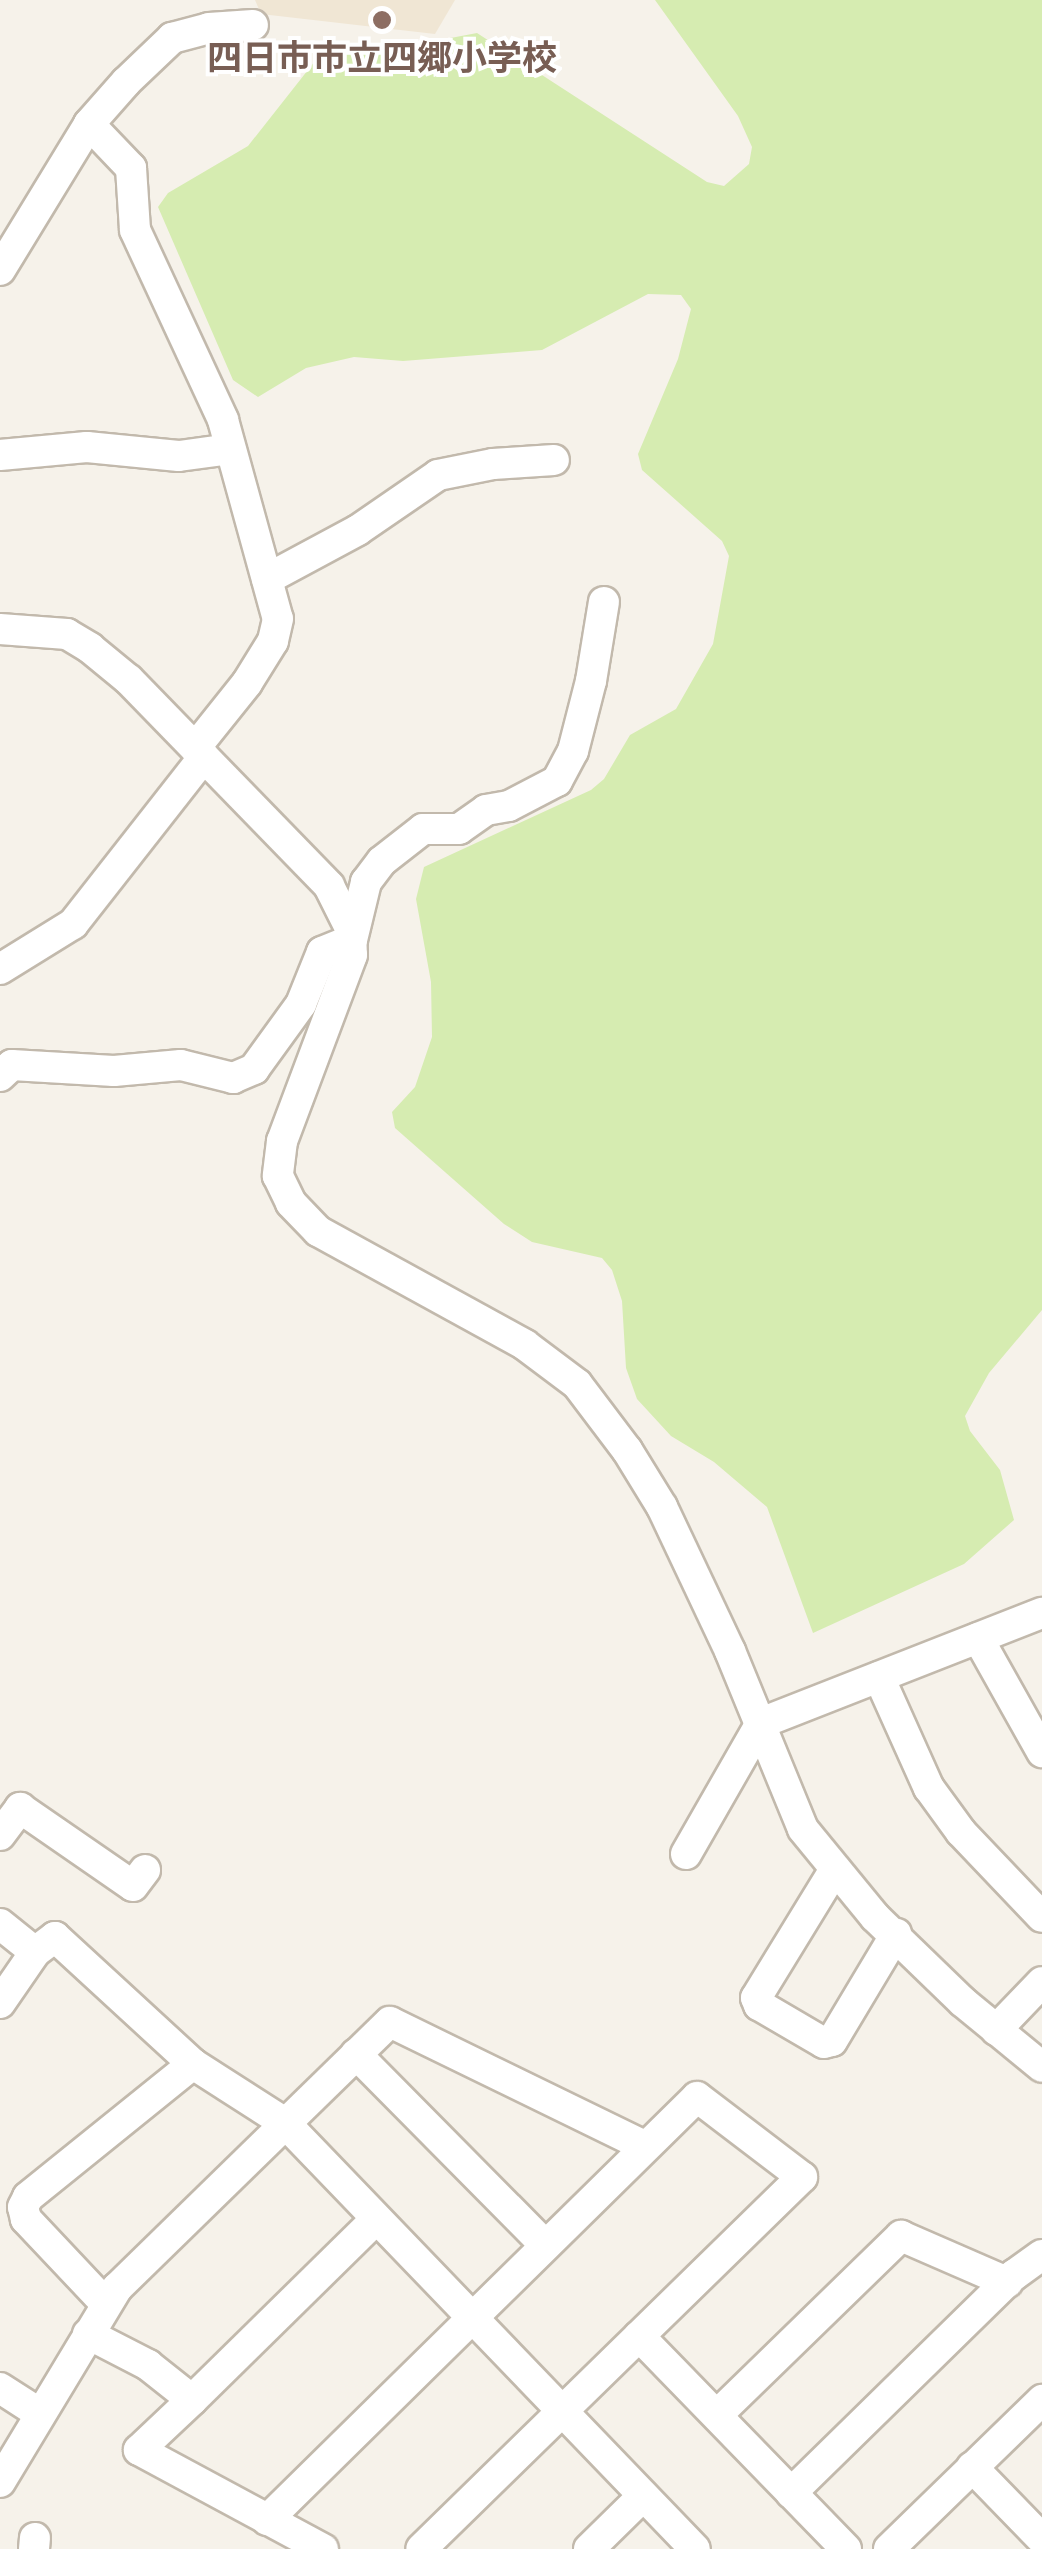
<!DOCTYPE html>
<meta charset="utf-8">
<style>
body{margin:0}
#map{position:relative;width:1042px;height:2549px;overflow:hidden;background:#f6f2ea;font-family:"Asap Condensed","Noto Sans JP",sans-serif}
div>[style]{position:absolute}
.education>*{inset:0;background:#f0e6d4}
.green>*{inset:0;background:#d6ecb1}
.roads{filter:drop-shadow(2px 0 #c2b9ac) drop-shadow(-2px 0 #c2b9ac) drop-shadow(0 2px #c2b9ac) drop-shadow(0 -2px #c2b9ac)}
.minor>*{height:30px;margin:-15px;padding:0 15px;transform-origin:15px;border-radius:15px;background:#fff}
.dots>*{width:28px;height:28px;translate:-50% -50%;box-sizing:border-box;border:5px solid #fff;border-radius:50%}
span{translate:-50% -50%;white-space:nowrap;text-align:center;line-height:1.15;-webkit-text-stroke:8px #fff;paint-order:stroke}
.education-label{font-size:35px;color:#785e54;font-weight:700}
</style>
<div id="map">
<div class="education">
<div style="clip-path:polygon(255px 0,455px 0,435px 34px,261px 14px)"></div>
</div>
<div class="green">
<div style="clip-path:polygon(655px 0,1042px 0,1042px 1310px,989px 1373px,965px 1416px,970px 1431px,1000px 1470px,1014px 1520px,964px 1564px,813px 1633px,767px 1507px,714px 1462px,671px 1436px,637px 1399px,626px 1368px,622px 1301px,612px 1270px,602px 1258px,532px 1242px,504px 1224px,395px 1128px,392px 1112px,415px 1087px,432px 1037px,431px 982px,416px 899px,424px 867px,591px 790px,604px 779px,630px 735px,676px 709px,713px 644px,729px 556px,722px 541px,642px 470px,638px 454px,678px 359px,691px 309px,681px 295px,648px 294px,542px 350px,403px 361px,354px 357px,306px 368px,258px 397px,233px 380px,158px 207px,168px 193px,248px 146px,315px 61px,347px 46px,398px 48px,477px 33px,707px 182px,724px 186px,749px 164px,752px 147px,738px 116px)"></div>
</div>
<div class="roads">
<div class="minor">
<div style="left:89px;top:124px;width:61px;rotate:46.3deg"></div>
<div style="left:131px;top:168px;width:62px;rotate:86.3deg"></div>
<div style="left:135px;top:230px;width:209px;rotate:65.1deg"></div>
<div style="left:223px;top:420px;width:206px;rotate:74.6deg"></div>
<div style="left:278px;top:619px;width:23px;rotate:103deg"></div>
<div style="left:273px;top:641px;width:49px;rotate:121.8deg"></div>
<div style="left:247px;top:683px;width:83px;rotate:128.7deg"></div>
<div style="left:0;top:270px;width:171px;rotate:-58.6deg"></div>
<div style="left:89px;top:124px;width:56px;rotate:-48.6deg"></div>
<div style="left:126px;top:82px;width:64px;rotate:-43.7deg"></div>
<div style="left:172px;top:38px;width:38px;rotate:-15deg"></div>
<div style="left:209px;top:28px;width:44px;rotate:-3.9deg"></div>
<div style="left:0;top:455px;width:87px;rotate:-5.3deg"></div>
<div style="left:87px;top:447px;width:92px;rotate:5.6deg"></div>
<div style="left:179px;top:456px;width:51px;rotate:-7.8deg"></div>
<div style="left:267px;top:579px;width:103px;rotate:-28.3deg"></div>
<div style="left:358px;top:530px;width:97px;rotate:-34.5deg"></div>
<div style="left:438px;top:475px;width:56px;rotate:-11.3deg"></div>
<div style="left:493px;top:464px;width:61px;rotate:-3.8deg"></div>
<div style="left:0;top:629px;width:67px;rotate:4.3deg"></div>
<div style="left:67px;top:634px;width:27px;rotate:31deg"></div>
<div style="left:90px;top:648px;width:50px;rotate:39.4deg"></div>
<div style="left:129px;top:680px;width:287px;rotate:45.8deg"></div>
<div style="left:329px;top:886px;width:49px;rotate:63.4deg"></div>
<div style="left:351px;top:930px;width:25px;rotate:88deg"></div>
<div style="left:352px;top:955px;width:199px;rotate:110.6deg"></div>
<div style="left:282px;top:1141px;width:35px;rotate:97deg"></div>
<div style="left:278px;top:1176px;width:30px;rotate:64deg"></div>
<div style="left:291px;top:1203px;width:39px;rotate:46deg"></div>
<div style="left:318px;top:1231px;width:236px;rotate:28.8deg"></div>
<div style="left:525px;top:1345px;width:65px;rotate:36.9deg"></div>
<div style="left:577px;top:1384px;width:83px;rotate:52.9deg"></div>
<div style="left:627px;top:1450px;width:67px;rotate:58.4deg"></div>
<div style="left:662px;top:1507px;width:159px;rotate:64.7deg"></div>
<div style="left:730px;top:1651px;width:192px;rotate:67.7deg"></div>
<div style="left:803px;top:1829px;width:114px;rotate:50.7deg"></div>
<div style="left:875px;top:1917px;width:122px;rotate:44deg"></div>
<div style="left:963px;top:2002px;width:102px;rotate:39.4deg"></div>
<div style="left:0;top:969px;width:86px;rotate:-31.7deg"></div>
<div style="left:73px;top:924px;width:212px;rotate:-51.9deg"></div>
<div style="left:0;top:1076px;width:16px;rotate:-43deg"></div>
<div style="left:12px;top:1065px;width:102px;rotate:3.4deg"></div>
<div style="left:114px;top:1071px;width:67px;rotate:-5.1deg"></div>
<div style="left:181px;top:1065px;width:54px;rotate:14deg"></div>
<div style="left:233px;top:1078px;width:23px;rotate:-23deg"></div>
<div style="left:254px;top:1069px;width:80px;rotate:-54.1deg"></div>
<div style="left:301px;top:1004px;width:56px;rotate:-68deg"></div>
<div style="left:322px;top:952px;width:32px;rotate:-22deg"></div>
<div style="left:352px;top:940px;width:60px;rotate:-76.4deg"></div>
<div style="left:366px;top:882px;width:26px;rotate:-53deg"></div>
<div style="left:382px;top:861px;width:52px;rotate:-38deg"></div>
<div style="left:423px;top:829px;width:36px"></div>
<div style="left:459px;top:829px;width:33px;rotate:-35deg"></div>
<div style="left:486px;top:810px;width:23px;rotate:-10deg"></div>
<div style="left:509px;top:806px;width:54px;rotate:-27.5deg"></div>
<div style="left:557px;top:781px;width:34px;rotate:-62deg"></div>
<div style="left:573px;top:751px;width:72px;rotate:-75.6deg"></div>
<div style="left:591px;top:681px;width:80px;rotate:-80.7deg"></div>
<div style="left:978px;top:1638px;width:131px;rotate:60.7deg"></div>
<div style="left:879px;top:1677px;width:122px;rotate:65.8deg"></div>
<div style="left:929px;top:1788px;width:54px;rotate:54deg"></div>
<div style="left:961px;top:1832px;width:117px;rotate:46.4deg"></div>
<div style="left:0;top:1835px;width:34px;rotate:-53deg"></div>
<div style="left:20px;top:1808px;width:137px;rotate:34.6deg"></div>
<div style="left:133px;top:1886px;width:20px;rotate:-53deg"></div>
<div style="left:686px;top:1854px;width:151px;rotate:-60.2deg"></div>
<div style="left:761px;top:1723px;width:302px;rotate:-21.4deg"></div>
<div style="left:835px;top:1869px;width:151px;rotate:121.5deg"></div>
<div style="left:756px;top:1998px;width:8px;rotate:67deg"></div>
<div style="left:759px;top:2005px;width:75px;rotate:30.3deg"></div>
<div style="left:824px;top:2043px;width:8px;rotate:-14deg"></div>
<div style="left:832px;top:2041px;width:125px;rotate:-59.1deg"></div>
<div style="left:0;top:1924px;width:45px;rotate:38.7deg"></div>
<div style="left:35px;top:1952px;width:25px;rotate:-37deg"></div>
<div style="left:55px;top:1937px;width:188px;rotate:42.6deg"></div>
<div style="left:193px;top:2064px;width:109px;rotate:32.7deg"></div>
<div style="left:285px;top:2123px;width:591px;rotate:46.1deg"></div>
<div style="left:0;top:2003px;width:62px;rotate:-55.5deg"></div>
<div style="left:996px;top:2030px;width:66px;rotate:-46.2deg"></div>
<div style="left:356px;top:2054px;width:267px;rotate:45.3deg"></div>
<div style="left:106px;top:2304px;width:117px;rotate:-133.3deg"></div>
<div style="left:26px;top:2219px;width:12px;rotate:-104deg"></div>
<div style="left:23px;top:2207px;width:11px;rotate:-63deg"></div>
<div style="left:28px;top:2197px;width:212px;rotate:-38.9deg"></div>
<div style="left:88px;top:2334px;width:68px;rotate:27.3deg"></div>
<div style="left:148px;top:2365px;width:56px;rotate:38.5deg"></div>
<div style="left:192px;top:2400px;width:73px;rotate:136.7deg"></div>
<div style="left:139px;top:2450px;width:209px;rotate:28.3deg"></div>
<div style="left:639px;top:2336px;width:297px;rotate:45.8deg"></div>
<div style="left:0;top:2388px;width:46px;rotate:32.7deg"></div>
<div style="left:192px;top:2400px;width:258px;rotate:-44.5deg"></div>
<div style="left:717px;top:2415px;width:257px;rotate:-44.2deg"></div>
<div style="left:901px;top:2236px;width:116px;rotate:23.5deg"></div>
<div style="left:972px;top:2467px;width:100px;rotate:45.8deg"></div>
<div style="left:0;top:2482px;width:227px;rotate:-58.9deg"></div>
<div style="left:117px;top:2288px;width:381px;rotate:-44.3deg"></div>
<div style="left:390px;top:2022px;width:283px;rotate:26deg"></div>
<div style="left:791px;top:2493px;width:312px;rotate:-44.4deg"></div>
<div style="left:1014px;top:2275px;width:34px;rotate:-36deg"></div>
<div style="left:267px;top:2520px;width:603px;rotate:-44.53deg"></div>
<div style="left:697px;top:2097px;width:132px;rotate:37.3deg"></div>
<div style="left:802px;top:2177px;width:532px;rotate:135.68deg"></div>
<div style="left:34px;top:2549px;width:11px;rotate:-85deg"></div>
<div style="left:589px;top:2549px;width:76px;rotate:-44.5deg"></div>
<div style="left:889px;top:2549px;width:214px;rotate:-44.2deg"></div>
</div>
</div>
<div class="dots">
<div style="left:382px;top:20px;background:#8d6e63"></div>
</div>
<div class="education-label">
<span style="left:382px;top:57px">四日市市立四郷小学校</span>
</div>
</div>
